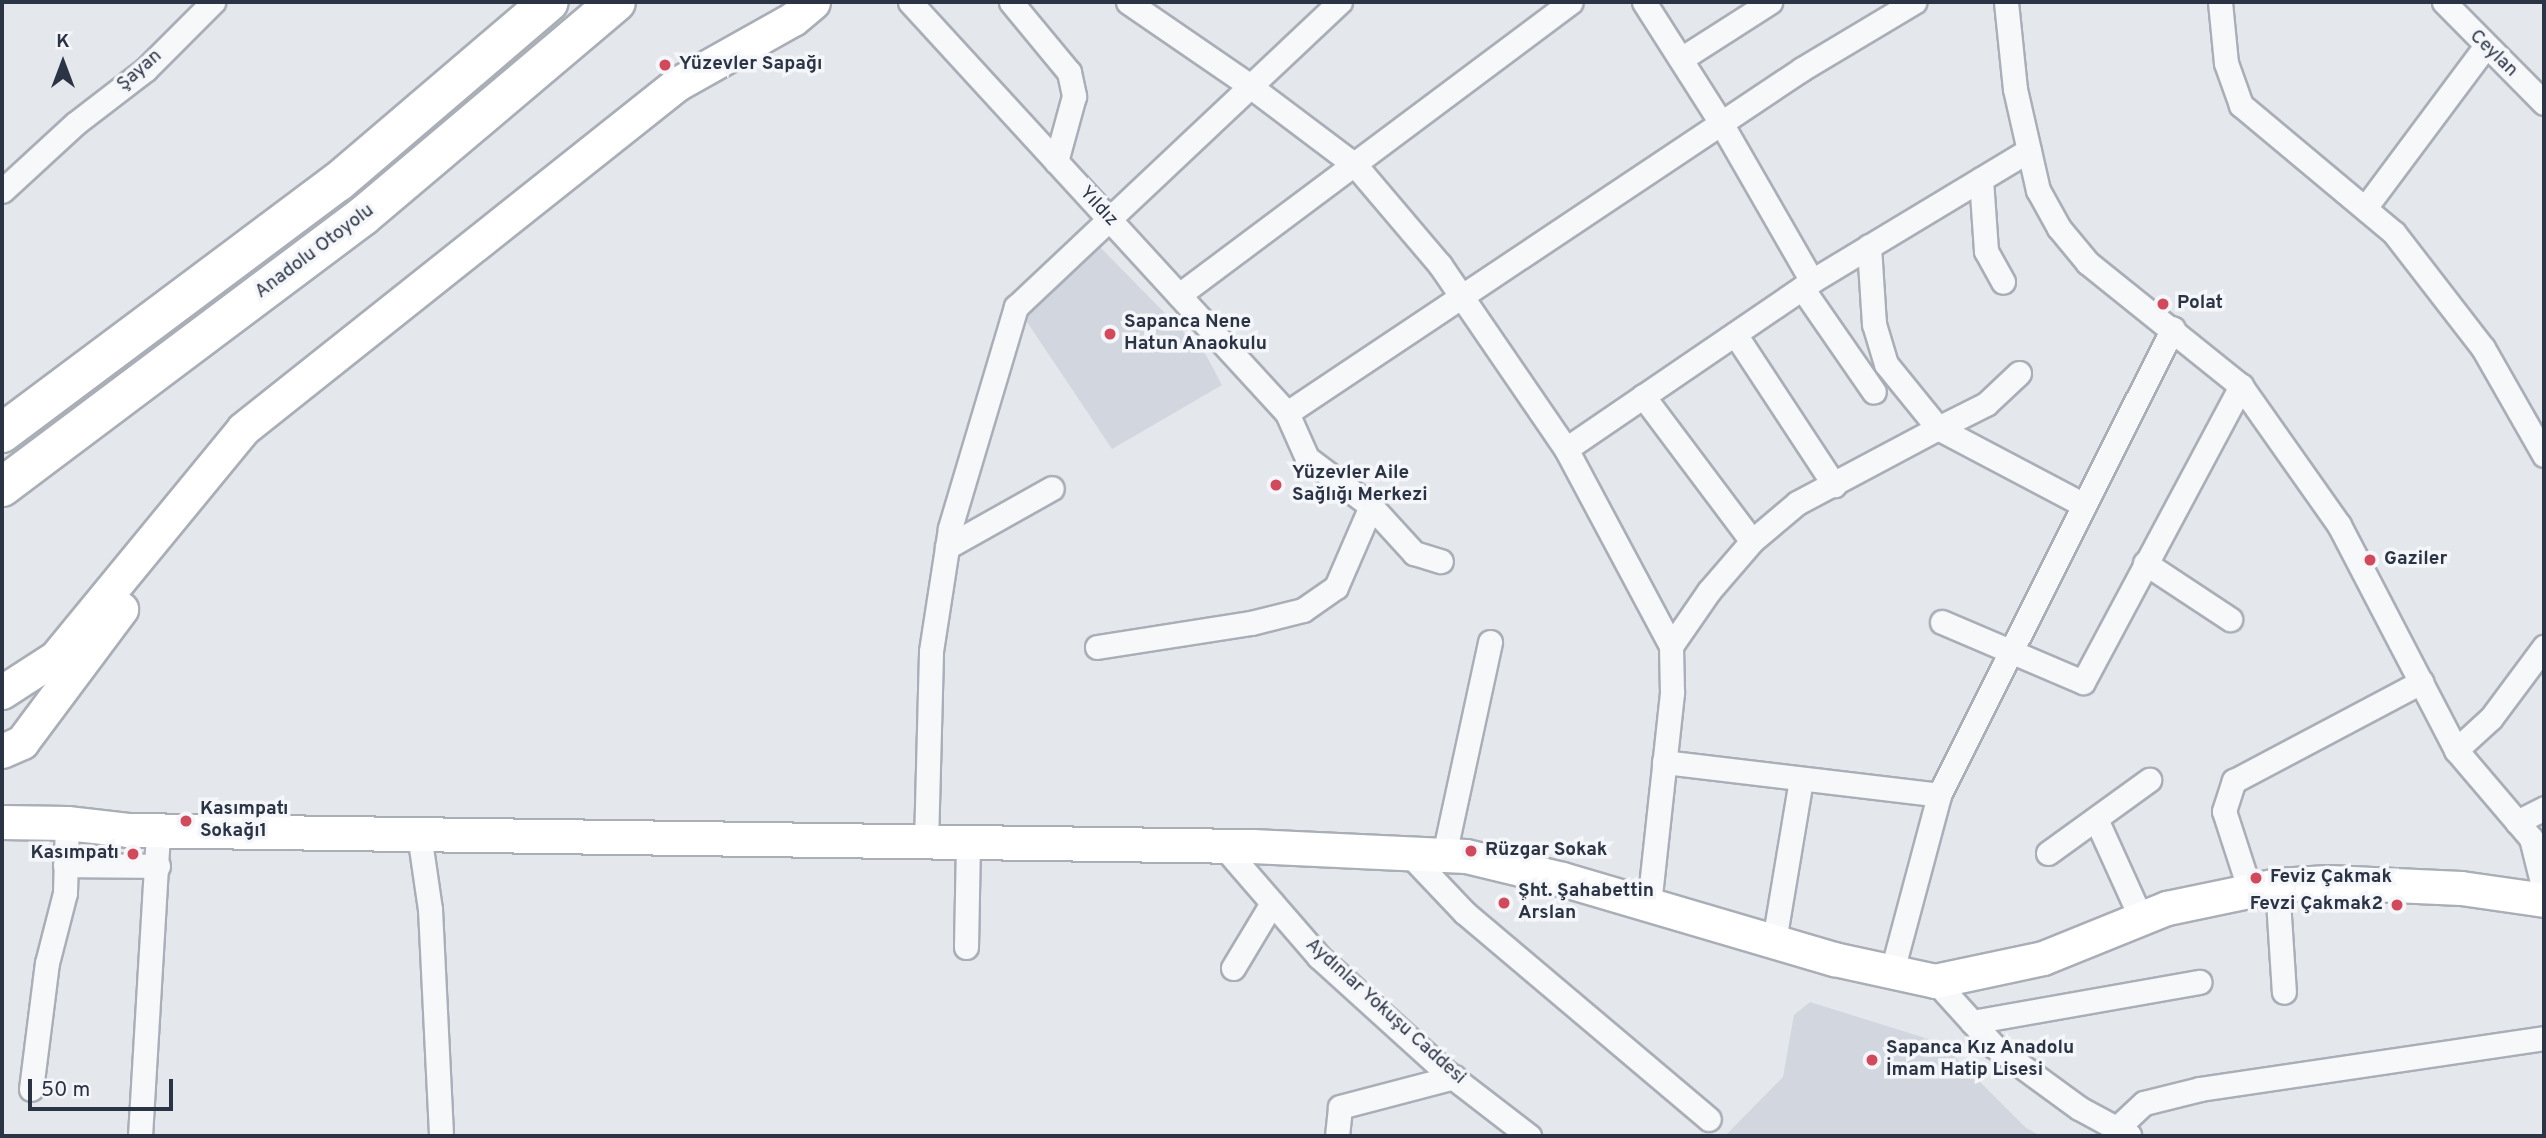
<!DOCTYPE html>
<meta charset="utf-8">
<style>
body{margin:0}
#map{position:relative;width:2546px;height:1138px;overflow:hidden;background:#e4e7ec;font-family:Overpass,sans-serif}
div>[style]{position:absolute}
.built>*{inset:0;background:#d2d6de}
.roads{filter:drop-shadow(2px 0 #a9aeb7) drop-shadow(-2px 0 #a9aeb7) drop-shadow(0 2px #a9aeb7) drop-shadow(0 -2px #a9aeb7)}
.street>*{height:23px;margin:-11.5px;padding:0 11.5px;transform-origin:11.5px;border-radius:11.5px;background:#f7f8fa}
.secondary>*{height:33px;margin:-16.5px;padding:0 16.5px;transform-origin:16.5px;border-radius:16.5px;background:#fff}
.highway>*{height:38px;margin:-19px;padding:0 19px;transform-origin:19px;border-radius:19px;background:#fff}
.dots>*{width:19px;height:19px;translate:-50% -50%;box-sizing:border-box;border:4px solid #f4f6f9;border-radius:50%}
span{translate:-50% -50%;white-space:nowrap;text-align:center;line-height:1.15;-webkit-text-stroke:7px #f4f6f9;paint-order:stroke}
.street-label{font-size:19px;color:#2b3445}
.poi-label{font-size:19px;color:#2b3445;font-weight:700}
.left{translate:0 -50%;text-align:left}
.right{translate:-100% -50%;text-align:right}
.frame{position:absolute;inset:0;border:4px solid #2b3445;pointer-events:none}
.north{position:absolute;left:28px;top:28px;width:70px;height:70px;-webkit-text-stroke:5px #f4f6f9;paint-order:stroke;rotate:0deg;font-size:19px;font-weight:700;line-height:28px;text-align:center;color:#2b3445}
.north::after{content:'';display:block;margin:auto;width:24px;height:32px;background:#2b3445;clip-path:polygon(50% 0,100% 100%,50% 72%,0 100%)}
.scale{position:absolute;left:28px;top:1079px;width:145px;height:32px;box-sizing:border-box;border:4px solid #2b3445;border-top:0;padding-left:9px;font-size:21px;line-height:24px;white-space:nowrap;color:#2b3445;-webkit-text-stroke:5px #f4f6f9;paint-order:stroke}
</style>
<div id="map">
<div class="built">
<div style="clip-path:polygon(1096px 243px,1206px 355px,1222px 385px,1112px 449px,1021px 313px)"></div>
<div style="clip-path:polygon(1810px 1002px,1941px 1043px,2026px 1128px,2041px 1136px,1725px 1136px,1783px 1077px,1794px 1015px)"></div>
</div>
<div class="roads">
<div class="street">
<div style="left:910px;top:2px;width:558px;rotate:47.47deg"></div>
<div style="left:1287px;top:413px;width:49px;rotate:66deg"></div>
<div style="left:1307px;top:458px;width:80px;rotate:36.9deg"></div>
<div style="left:1371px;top:506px;width:64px;rotate:47.5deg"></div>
<div style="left:1414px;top:553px;width:28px;rotate:17deg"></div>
<div style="left:1011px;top:2px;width:91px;rotate:50.4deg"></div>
<div style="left:1069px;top:72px;width:25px;rotate:78deg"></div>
<div style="left:1074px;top:96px;width:68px;rotate:105.3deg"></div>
<div style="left:1128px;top:2px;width:148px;rotate:34.5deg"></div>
<div style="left:1250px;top:86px;width:133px;rotate:37deg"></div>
<div style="left:1356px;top:166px;width:130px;rotate:49.7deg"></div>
<div style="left:1440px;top:265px;width:223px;rotate:55.6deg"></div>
<div style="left:1566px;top:449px;width:223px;rotate:61.9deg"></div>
<div style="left:1671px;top:646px;width:47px;rotate:88.8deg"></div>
<div style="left:1672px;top:693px;width:212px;rotate:96.2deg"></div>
<div style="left:1644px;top:2px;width:143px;rotate:57.5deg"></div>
<div style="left:1721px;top:123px;width:182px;rotate:60.1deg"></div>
<div style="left:2006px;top:2px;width:87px;rotate:84.1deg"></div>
<div style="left:2015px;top:89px;width:104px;rotate:77.2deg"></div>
<div style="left:2038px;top:190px;width:43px;rotate:61.1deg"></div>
<div style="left:2059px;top:228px;width:45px;rotate:50.4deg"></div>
<div style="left:2088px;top:263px;width:196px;rotate:38.8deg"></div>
<div style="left:2241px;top:386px;width:170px;rotate:54.8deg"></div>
<div style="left:2339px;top:525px;width:254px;rotate:62.5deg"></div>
<div style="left:2456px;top:750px;width:116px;rotate:49.6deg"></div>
<div style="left:2531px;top:838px;width:54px;rotate:76deg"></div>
<div style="left:2220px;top:2px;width:61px;rotate:84.4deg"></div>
<div style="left:2226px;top:63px;width:45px;rotate:70.3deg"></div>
<div style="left:2241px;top:105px;width:199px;rotate:39.9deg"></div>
<div style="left:2394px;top:233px;width:145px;rotate:52.3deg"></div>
<div style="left:2483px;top:348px;width:123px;rotate:60.3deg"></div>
<div style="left:2444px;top:2px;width:142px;rotate:45.3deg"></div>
<div style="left:1681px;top:59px;width:106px;rotate:-32.6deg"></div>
<div style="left:1981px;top:179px;width:72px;rotate:86deg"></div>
<div style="left:1986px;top:251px;width:35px;rotate:61deg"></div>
<div style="left:2px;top:191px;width:100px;rotate:-42.6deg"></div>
<div style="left:76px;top:123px;width:88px;rotate:-37.6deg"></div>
<div style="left:146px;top:69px;width:95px;rotate:-45deg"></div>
<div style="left:2365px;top:208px;width:201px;rotate:-53.3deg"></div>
<div style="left:1802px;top:288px;width:126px;rotate:55.3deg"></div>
<div style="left:1179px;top:295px;width:489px;rotate:-36.8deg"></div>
<div style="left:1735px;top:334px;width:181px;rotate:56.7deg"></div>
<div style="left:2019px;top:373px;width:45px;rotate:136.8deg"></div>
<div style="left:1986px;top:404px;width:54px;rotate:153.4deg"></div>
<div style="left:1938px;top:428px;width:165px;rotate:27.8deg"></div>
<div style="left:1643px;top:396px;width:181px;rotate:53.1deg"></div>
<div style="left:1287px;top:413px;width:619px;rotate:-33.74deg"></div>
<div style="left:1802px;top:69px;width:131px;rotate:-30.9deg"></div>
<div style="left:1566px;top:449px;width:298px;rotate:-34.3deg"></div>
<div style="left:1812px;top:281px;width:253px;rotate:-31.1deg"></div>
<div style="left:947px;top:547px;width:120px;rotate:-29.3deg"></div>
<div style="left:2145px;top:563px;width:102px;rotate:33.4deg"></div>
<div style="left:1942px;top:622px;width:153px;rotate:23.1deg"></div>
<div style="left:2083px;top:682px;width:336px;rotate:-61.9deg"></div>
<div style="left:1671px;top:646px;width:67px;rotate:-55.4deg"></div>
<div style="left:1709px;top:591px;width:66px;rotate:-49.3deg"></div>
<div style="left:1752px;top:541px;width:59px;rotate:-40.2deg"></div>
<div style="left:1797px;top:503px;width:160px;rotate:-28deg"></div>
<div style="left:1938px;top:428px;width:82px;rotate:-129.1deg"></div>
<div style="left:1886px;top:364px;width:42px;rotate:-106.7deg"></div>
<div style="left:1874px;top:324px;width:78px;rotate:-93.7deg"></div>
<div style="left:1097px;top:647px;width:156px;rotate:-8.9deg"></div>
<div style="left:1251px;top:623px;width:54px;rotate:-14deg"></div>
<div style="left:1303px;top:610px;width:40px;rotate:-34.9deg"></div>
<div style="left:1336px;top:587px;width:88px;rotate:-66.6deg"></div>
<div style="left:2456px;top:750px;width:47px;rotate:-42.4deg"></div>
<div style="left:2491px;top:718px;width:89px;rotate:-53.3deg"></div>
<div style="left:1664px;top:762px;width:277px;rotate:6.8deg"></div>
<div style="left:1939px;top:795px;width:522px;rotate:-63.39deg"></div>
<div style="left:2096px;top:819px;width:109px;rotate:65.6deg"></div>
<div style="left:2517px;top:822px;width:30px;rotate:-27deg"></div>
<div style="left:419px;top:834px;width:76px;rotate:81.7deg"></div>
<div style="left:430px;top:909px;width:227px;rotate:87.2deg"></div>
<div style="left:926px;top:844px;width:193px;rotate:-88.5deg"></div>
<div style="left:931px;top:651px;width:124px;rotate:-81.2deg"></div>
<div style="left:950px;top:528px;width:231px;rotate:-73.4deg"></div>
<div style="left:1016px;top:307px;width:445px;rotate:-43.3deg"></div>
<div style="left:1223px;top:846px;width:147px;rotate:49.1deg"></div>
<div style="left:1319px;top:957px;width:171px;rotate:42.2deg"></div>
<div style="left:1446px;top:1072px;width:105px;rotate:37.6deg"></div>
<div style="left:2048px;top:853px;width:125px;rotate:-35.9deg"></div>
<div style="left:1409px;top:854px;width:81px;rotate:46.5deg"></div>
<div style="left:1465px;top:913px;width:319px;rotate:40.2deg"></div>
<div style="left:1444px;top:855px;width:218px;rotate:-77.8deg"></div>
<div style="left:65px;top:865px;width:93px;rotate:0.6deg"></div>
<div style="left:2277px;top:885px;width:107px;rotate:86.3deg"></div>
<div style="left:2250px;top:891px;width:84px;rotate:-108deg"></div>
<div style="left:2224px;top:811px;width:32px;rotate:-72deg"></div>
<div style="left:2234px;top:781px;width:212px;rotate:-27.9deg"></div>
<div style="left:1774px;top:941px;width:164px;rotate:-80.5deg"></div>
<div style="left:966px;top:947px;width:103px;rotate:-88.9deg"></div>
<div style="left:1233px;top:968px;width:76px;rotate:-59deg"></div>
<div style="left:1892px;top:971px;width:182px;rotate:-75deg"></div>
<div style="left:1935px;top:981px;width:88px;rotate:47.8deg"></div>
<div style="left:1994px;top:1046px;width:105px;rotate:36.1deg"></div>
<div style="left:2079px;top:1108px;width:57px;rotate:28.4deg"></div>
<div style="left:1972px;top:1022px;width:231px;rotate:-10deg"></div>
<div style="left:31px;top:1089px;width:127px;rotate:-82.8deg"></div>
<div style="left:47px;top:963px;width:72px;rotate:-75.6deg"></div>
<div style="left:65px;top:893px;width:70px;rotate:-88.4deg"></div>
<div style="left:2117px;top:1128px;width:37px;rotate:-43deg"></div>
<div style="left:2144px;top:1103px;width:58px;rotate:-14deg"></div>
<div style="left:2200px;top:1089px;width:348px;rotate:-8.4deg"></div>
<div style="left:140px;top:1136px;width:306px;rotate:-86.6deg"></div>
<div style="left:1337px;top:1136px;width:29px;rotate:-84deg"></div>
<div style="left:1340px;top:1107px;width:118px;rotate:-14.7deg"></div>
</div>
<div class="secondary">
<div style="left:2px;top:692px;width:64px;rotate:-32.9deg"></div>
<div style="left:56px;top:657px;width:295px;rotate:-50.6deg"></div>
<div style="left:243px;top:429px;width:554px;rotate:-38.48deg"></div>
<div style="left:677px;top:84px;width:133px;rotate:-29.3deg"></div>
<div style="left:793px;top:19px;width:26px;rotate:-40deg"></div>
<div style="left:2px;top:751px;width:22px;rotate:-24deg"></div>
<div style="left:22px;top:742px;width:166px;rotate:-53.3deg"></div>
<div style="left:2px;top:822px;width:65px;rotate:0.9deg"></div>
<div style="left:67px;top:823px;width:61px;rotate:6.5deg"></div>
<div style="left:128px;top:830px;width:1124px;rotate:0.82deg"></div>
<div style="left:1252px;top:846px;width:214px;rotate:2.7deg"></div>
<div style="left:1466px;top:856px;width:99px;rotate:13.5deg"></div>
<div style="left:1562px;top:879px;width:284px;rotate:16.4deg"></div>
<div style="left:1834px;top:959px;width:103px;rotate:12.3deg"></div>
<div style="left:1935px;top:981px;width:110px;rotate:-12deg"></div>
<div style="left:2043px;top:958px;width:134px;rotate:-22deg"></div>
<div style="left:2167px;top:908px;width:112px;rotate:-11.8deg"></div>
<div style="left:2277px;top:885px;width:51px;rotate:-3.4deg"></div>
<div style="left:2328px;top:882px;width:133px;rotate:2.6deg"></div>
<div style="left:2461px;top:888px;width:84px;rotate:8.2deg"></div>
</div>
<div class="highway">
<div style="left:2px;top:433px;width:419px;rotate:-36.8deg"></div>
<div style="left:338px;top:182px;width:277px;rotate:-40.5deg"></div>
<div style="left:2px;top:487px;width:451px;rotate:-36.9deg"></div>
<div style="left:363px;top:216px;width:331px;rotate:-40.2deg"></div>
</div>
</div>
<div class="dots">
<div style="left:665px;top:65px;background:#d1495b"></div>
<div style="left:2163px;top:304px;background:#d1495b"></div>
<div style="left:1110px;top:334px;background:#d1495b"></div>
<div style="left:1276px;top:485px;background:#d1495b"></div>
<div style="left:2370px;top:560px;background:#d1495b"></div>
<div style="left:186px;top:821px;background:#d1495b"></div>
<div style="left:1471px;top:851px;background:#d1495b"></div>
<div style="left:133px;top:854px;background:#d1495b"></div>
<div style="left:2256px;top:878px;background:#d1495b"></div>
<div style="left:1504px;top:903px;background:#d1495b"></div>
<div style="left:2397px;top:905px;background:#d1495b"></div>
<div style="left:1872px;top:1060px;background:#d1495b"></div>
</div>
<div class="street-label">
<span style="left:2493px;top:54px;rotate:44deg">Ceylan</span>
<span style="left:140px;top:71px;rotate:-41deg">Şayan</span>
<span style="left:1098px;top:207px;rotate:47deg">Yıldız</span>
<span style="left:315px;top:252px;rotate:-37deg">Anadolu Otoyolu</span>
<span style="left:1385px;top:1012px;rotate:42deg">Aydınlar Yokuşu Caddesi</span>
</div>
<div class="poi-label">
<span class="left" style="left:679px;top:65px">Yüzevler Sapağı</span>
<span class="left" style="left:2177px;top:304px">Polat</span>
<span class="left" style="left:1124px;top:334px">Sapanca Nene<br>Hatun Anaokulu</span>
<span class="left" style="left:1292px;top:485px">Yüzevler Aile<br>Sağlığı Merkezi</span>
<span class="left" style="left:2384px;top:560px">Gaziler</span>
<span class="left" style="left:200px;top:821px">Kasımpatı<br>Sokağı1</span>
<span class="left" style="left:1485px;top:851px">Rüzgar Sokak</span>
<span class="right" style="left:119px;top:854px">Kasımpatı</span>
<span class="left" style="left:2270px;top:878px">Feviz Çakmak</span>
<span class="left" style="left:1518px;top:903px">Şht. Şahabettin<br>Arslan</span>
<span class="right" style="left:2383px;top:905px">Fevzi Çakmak2</span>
<span class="left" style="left:1886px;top:1060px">Sapanca Kız Anadolu<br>İmam Hatip Lisesi</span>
</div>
<div class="frame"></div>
<div class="north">K</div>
<div class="scale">50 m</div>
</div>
